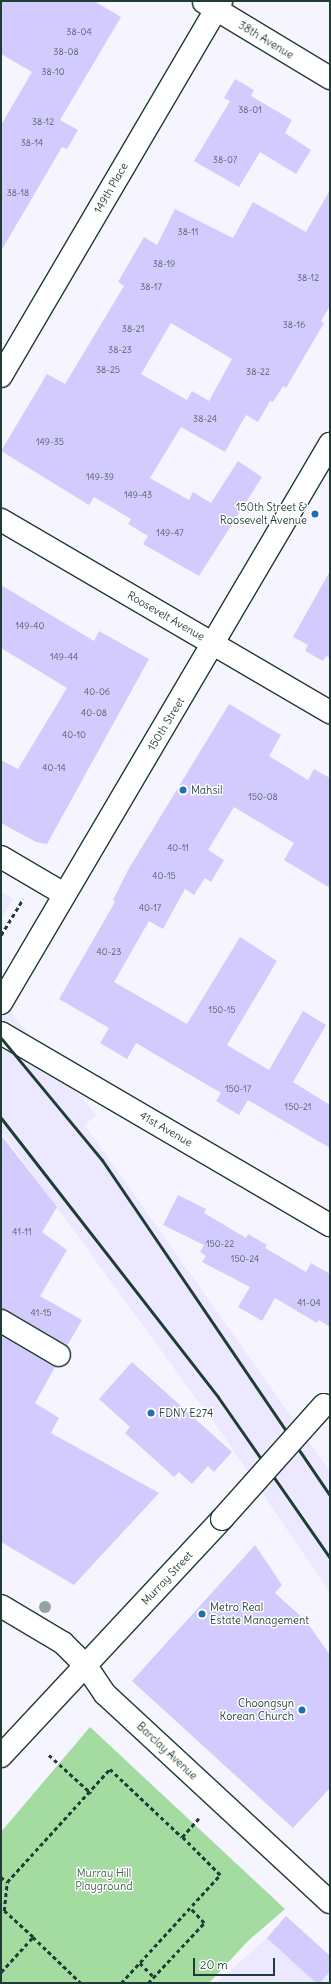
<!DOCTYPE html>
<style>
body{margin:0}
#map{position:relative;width:331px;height:1984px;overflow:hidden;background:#f6f5ff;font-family:Delius,sans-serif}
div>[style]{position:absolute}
.built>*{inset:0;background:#ece8ff}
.green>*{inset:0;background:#a4dba0}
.building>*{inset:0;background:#d3cbfe}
.path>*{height:2.5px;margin-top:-1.25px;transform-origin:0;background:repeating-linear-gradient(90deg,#1f3d34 0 4px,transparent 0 7px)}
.roads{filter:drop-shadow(1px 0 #1f3d34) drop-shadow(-1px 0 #1f3d34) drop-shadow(0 1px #1f3d34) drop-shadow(0 -1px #1f3d34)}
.minor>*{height:22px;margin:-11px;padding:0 11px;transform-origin:11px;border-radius:11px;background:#fff}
.rail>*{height:3px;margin:-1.5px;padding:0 1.5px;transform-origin:1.5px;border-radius:1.5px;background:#1f3d34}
.bridges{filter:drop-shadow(1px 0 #1f3d34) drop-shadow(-1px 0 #1f3d34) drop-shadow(0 1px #1f3d34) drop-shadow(0 -1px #1f3d34)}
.minor-bridge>*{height:22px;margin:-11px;padding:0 11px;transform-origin:11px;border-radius:11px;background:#fff}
.trees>*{width:12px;height:12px;margin:-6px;border-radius:50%;background:#92a59e}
.dots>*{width:11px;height:11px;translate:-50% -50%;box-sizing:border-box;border:2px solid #fff;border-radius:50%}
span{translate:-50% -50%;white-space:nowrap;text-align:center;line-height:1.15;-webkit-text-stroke:3px #fff;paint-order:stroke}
.number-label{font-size:9px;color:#4c6066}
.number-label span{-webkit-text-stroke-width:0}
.street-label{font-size:11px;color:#1f3d34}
.poi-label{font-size:11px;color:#1f3d34}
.right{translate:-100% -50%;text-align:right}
.left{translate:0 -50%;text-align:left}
.park-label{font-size:11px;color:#40644f}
.frame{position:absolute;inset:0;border:2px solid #1f3d34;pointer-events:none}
.scale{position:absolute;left:193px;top:1958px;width:82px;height:18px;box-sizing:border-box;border:2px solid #1f3d34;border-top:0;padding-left:5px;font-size:12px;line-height:14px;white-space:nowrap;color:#1f3d34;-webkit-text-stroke:3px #fff;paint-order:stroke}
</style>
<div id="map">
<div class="built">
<div style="clip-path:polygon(1px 891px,13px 899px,1px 920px)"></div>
<div style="clip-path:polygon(1px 1001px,96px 1115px,85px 1125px,330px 1471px,330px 1593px,227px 1441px,1px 1131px)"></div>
<div style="clip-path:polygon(286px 1916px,330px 1956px,330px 1983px,216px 1983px,267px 1938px)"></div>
</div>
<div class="green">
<div style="clip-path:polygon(90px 1727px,285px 1909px,248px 1941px,209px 1983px,1px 1983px,1px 1832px)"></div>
</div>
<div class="building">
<div style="clip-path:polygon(1px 1px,94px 1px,121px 17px,60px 120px,78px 130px,67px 149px,62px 147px,1px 251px,1px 125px,32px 72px,1px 54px)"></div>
<div style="clip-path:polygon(235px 79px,254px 90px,251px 96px,292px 120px,285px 133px,311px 150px,296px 174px,260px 152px,239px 187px,194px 161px,230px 101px,224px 98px)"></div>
<div style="clip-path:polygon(evenodd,330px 190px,330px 306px,321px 321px,324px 323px,286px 388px,283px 386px,273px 402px,270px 401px,258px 422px,246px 415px,225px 452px,181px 427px,150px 478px,189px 500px,193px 492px,211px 503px,238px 461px,262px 477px,199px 576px,143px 544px,148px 536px,128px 524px,131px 519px,94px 497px,89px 505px,1px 451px,47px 374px,65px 384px,124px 286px,118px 282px,144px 237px,157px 245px,175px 209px,233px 238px,253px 202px,306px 232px,330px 190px,171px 323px,232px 359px,209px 401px,192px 391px,187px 400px,141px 374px,171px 323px)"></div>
<div style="clip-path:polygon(330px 571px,330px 658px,326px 656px,323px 661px,305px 651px,308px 645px,293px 637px)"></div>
<div style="clip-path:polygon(1px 585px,94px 641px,99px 631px,149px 659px,47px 844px,36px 842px,1px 823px,1px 760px,18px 769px,67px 688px,1px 648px)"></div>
<div style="clip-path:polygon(229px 704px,281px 735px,269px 756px,308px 780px,314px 769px,330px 778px,330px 888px,284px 860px,294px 843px,234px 807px,208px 850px,224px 860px,211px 882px,205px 878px,194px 895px,185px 889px,163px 929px,149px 921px,114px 982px,187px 1024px,240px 937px,277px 961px,227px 1045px,269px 1070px,303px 1011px,326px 1025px,293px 1082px,330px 1105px,330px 1148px,248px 1100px,239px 1115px,216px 1101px,221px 1093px,136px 1043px,127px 1059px,100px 1043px,109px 1028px,59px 999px,115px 902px,113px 900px,128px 870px)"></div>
<div style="clip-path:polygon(1px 1135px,57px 1207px,42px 1232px,67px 1250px,40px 1296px,82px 1320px,67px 1346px,1px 1309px)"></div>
<div style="clip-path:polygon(178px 1195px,206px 1209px,204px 1213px,246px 1238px,248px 1234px,267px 1245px,265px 1248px,306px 1272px,311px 1263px,330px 1274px,330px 1327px,319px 1320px,317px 1323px,275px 1298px,262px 1321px,238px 1307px,250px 1287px,202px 1262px,206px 1256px,200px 1252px,204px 1245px,163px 1225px)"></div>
<div style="clip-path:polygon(1px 1335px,55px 1367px,35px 1403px,59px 1418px,51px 1433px,159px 1493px,74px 1585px,1px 1542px)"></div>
<div style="clip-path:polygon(132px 1362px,232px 1452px,214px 1472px,208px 1466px,192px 1484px,179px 1472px,174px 1477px,125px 1433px,130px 1427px,99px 1399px)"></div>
<div style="clip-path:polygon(255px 1545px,282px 1585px,275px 1593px,306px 1621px,330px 1655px,330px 1788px,293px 1828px,132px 1681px)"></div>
<div style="clip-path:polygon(286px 1916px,330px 1956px,330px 1971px,320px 1983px,316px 1983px,267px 1938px)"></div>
</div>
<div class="path">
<div style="left:1px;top:935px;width:42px;rotate:-58.6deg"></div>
<div style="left:49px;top:1755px;width:57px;rotate:42.1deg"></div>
<div style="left:1px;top:1877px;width:8px;rotate:40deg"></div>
<div style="left:33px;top:1937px;width:66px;rotate:43.8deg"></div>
<div style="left:140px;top:1963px;width:20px;rotate:45deg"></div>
<div style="left:1px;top:1972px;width:47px;rotate:-47.6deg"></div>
<div style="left:33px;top:1937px;width:39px;rotate:-138deg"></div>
<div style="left:4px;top:1911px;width:29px;rotate:-84deg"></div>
<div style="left:7px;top:1882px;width:153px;rotate:-47.7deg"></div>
<div style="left:110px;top:1769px;width:99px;rotate:43.4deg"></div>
<div style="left:182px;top:1837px;width:25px;rotate:-48deg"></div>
<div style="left:121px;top:1983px;width:147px;rotate:-47.5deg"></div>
<div style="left:220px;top:1875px;width:54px;rotate:-135deg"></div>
<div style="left:148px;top:1983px;width:82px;rotate:-47deg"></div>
<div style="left:204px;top:1923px;width:19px;rotate:-133deg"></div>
</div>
<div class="roads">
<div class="minor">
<div style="left:204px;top:2px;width:147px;rotate:31.1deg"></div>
<div style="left:1px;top:376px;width:435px;rotate:-59.6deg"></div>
<div style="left:1px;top:520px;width:381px;rotate:30.3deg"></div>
<div style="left:1px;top:857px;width:73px;rotate:30.4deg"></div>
<div style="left:1px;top:1003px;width:649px;rotate:-59.52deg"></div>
<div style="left:1px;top:1033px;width:381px;rotate:30.3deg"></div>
<div style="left:1px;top:1321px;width:67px;rotate:30.4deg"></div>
<div style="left:1px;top:1606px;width:72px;rotate:30.8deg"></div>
<div style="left:63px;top:1643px;width:33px;rotate:45deg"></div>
<div style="left:86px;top:1666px;width:34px;rotate:56deg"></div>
<div style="left:105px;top:1694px;width:306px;rotate:42.8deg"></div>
<div style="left:1px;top:1756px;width:324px;rotate:-47deg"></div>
</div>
</div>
<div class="rail">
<div style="left:1px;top:1038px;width:158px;rotate:50.4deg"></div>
<div style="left:102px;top:1160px;width:406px;rotate:55.8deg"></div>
<div style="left:1px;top:1118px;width:353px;rotate:52.1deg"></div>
<div style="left:218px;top:1397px;width:196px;rotate:55.2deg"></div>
</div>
<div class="bridges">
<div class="minor-bridge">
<div style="left:222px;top:1519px;width:153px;rotate:-48.2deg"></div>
</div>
</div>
<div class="trees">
<div style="left:45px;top:1607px"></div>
</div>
<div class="dots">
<div style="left:315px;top:514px;background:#1f6fb2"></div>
<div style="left:183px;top:790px;background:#1f6fb2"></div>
<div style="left:151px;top:1413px;background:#1f6fb2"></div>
<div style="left:202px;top:1614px;background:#1f6fb2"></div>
<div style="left:302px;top:1710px;background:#1f6fb2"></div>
</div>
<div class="number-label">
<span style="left:79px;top:32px">38-04</span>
<span style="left:66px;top:52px">38-08</span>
<span style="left:53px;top:72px">38-10</span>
<span style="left:250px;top:110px">38-01</span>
<span style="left:43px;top:122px">38-12</span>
<span style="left:32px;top:143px">38-14</span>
<span style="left:225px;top:160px">38-07</span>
<span style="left:18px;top:193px">38-18</span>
<span style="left:188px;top:232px">38-11</span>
<span style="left:164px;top:264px">38-19</span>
<span style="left:308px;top:278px">38-12</span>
<span style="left:151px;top:287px">38-17</span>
<span style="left:294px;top:325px">38-16</span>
<span style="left:133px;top:329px">38-21</span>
<span style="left:120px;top:350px">38-23</span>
<span style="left:108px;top:370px">38-25</span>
<span style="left:258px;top:372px">38-22</span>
<span style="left:205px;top:419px">38-24</span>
<span style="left:50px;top:442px">149-35</span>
<span style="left:100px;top:477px">149-39</span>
<span style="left:138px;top:495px">149-43</span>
<span style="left:170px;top:533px">149-47</span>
<span style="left:30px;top:626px">149-40</span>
<span style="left:64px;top:657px">149-44</span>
<span style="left:97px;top:692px">40-06</span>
<span style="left:94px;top:713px">40-08</span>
<span style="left:74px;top:735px">40-10</span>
<span style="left:54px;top:768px">40-14</span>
<span style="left:263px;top:797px">150-08</span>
<span style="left:178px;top:848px">40-11</span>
<span style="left:164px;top:876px">40-15</span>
<span style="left:150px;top:908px">40-17</span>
<span style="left:109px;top:952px">40-23</span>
<span style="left:222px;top:1010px">150-15</span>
<span style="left:238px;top:1089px">150-17</span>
<span style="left:298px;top:1107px">150-21</span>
<span style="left:22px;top:1232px">41-11</span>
<span style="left:220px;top:1244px">150-22</span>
<span style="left:245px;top:1259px">150-24</span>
<span style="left:309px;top:1303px">41-04</span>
<span style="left:41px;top:1313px">41-15</span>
</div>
<div class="street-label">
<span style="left:266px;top:40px;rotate:31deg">38th Avenue</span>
<span style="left:111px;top:188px;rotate:-60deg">149th Place</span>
<span style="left:166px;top:616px;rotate:30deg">Roosevelt Avenue</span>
<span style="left:166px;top:724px;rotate:-59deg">150th Street</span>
<span style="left:166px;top:1129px;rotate:30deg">41st Avenue</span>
<span style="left:167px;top:1578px;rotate:-47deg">Murray Street</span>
<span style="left:167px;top:1751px;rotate:43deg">Barclay Avenue</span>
</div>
<div class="poi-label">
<span class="right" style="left:307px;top:514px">150th Street &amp;<br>Roosevelt Avenue</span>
<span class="left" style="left:191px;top:790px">Mahsil</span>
<span class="left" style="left:159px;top:1413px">FDNY E274</span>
<span class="left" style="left:210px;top:1614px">Metro Real<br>Estate Management</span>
<span class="right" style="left:294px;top:1710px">Choongsyn<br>Korean Church</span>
</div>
<div class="park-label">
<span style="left:104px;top:1880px">Murray Hill<br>Playground</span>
</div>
<div class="frame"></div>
<div class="scale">20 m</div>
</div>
